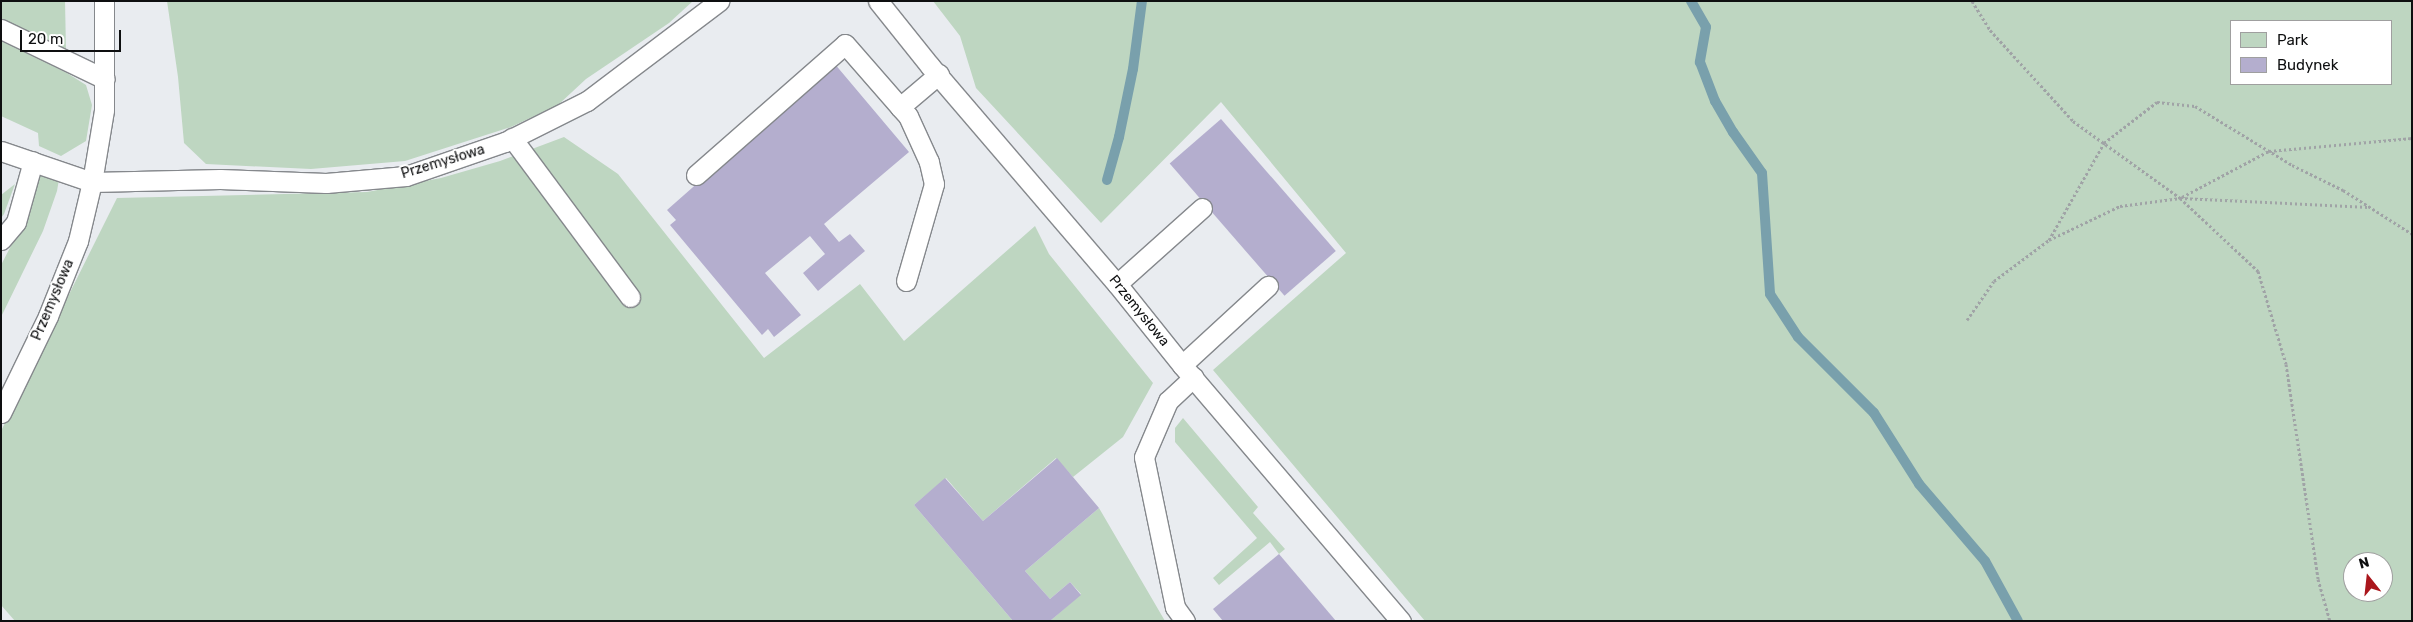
<!DOCTYPE html>
<meta charset="utf-8">
<style>
body{margin:0}
#map{position:relative;width:2413px;height:622px;overflow:hidden;background:#e9ecf0;font-family:Rubik,sans-serif}
div>[style]{position:absolute}
.green>*{inset:0;background:#bed6c1}
.stream>*{height:10px;margin:-5px;padding:0 5px;transform-origin:5px;border-radius:5px;background:#79a0ac}
.building>*{inset:0;background:#b4aece;transform-origin:0 0}
.path>*{height:3px;margin-top:-1.5px;transform-origin:0;background:repeating-linear-gradient(90deg,#a0a3a6 0 2.5px,transparent 0 5px)}
.roads{filter:drop-shadow(1px 0 #85888c) drop-shadow(-1px 0 #85888c) drop-shadow(0 1px #85888c) drop-shadow(0 -1px #85888c)}
.lane>*{height:19px;margin:-9.5px;padding:0 9.5px;transform-origin:9.5px;border-radius:9.5px;background:#fff}
span{translate:-50% -50%;white-space:nowrap;text-align:center;line-height:1.15;-webkit-text-stroke:4px #fff;paint-order:stroke}
.street-label{font-size:14px;color:#0e0f10}
.frame{position:absolute;inset:0;border:2px solid #0e0f10;pointer-events:none}
.legend{position:absolute;left:2230px;top:20px;width:162px;height:65px;box-sizing:border-box;background:#fff;border:1px solid #9f9f9f;margin:0;padding:6px 9px;list-style:none;font-size:15px;color:#0e0f10}
.legend li{display:flex;align-items:center;gap:10px;height:25px}
.legend b{width:25px;border:1px solid #9f9f9f}
.north{position:absolute;left:2343px;top:552px;width:50px;height:50px;box-sizing:border-box;background:#fff;border:1px solid #9f9f9f;border-radius:50%;rotate:344deg;font-size:14px;font-weight:700;line-height:20px;text-align:center;color:#0e0f10}
.north::after{content:'';display:block;margin:auto;width:18px;height:22px;background:#aa161c;clip-path:polygon(50% 0,100% 100%,50% 72%,0 100%)}
.scale{position:absolute;left:20px;top:30px;width:101px;height:22px;box-sizing:border-box;border:2px solid #0e0f10;border-top:0;padding-left:6px;font-size:15px;line-height:18px;white-space:nowrap;color:#0e0f10;-webkit-text-stroke:4px #fff;paint-order:stroke}
</style>
<div id="map">
<div class="green">
<div style="clip-path:polygon(1px 1px,65px 1px,66px 50px,1px 19px)"></div>
<div style="clip-path:polygon(167px 1px,693px 1px,669px 23px,586px 79px,558px 105px,511px 127px,405px 161px,311px 169px,206px 164px,184px 143px,178px 77px)"></div>
<div style="clip-path:polygon(evenodd,933px 1px,2412px 1px,2412px 621px,1425px 621px,1213px 370px,1346px 253px,1221px 102px,1101px 223px,976px 88px,960px 36px,933px 1px,2232px 21px,2392px 21px,2392px 84px,2232px 84px,2232px 21px,933px 1px,2353px 562px,2383px 562px,2383px 592px,2353px 592px,2353px 562px)"></div>
<div style="clip-path:polygon(1px 41px,67px 73px,86px 85px,92px 105px,86px 141px,61px 156px,39px 146px,38px 133px,1px 116px)"></div>
<div style="clip-path:polygon(564px 137px,618px 174px,764px 358px,860px 284px,904px 341px,1035px 226px,1049px 254px,1153px 383px,1123px 437px,1073px 477px,1056px 458px,983px 521px,946px 478px,914px 505px,1013px 621px,15px 621px,1px 605px,1px 431px,117px 198px,367px 192px,441px 178px,500px 161px)"></div>
<div style="clip-path:polygon(40px 172px,59px 179px,57px 191px,43px 231px,1px 317px,1px 265px,26px 217px)"></div>
<div style="clip-path:polygon(15px 184px,4px 214px,1px 218px,1px 195px)"></div>
<div style="clip-path:polygon(1183px 418px,1258px 507px,1253px 513px,1285px 549px,1279px 554px,1270px 542px,1219px 585px,1213px 578px,1257px 538px,1175px 442px,1175px 428px)"></div>
<div style="clip-path:polygon(1099px 508px,1165px 621px,1050px 621px,1081px 594px,1070px 582px,1050px 599px,1025px 571px)"></div>
</div>
<div class="stream">
<div style="left:1691px;top:1px;width:30px;rotate:60deg"></div>
<div style="left:1706px;top:27px;width:36px;rotate:100deg"></div>
<div style="left:1700px;top:62px;width:42px;rotate:69deg"></div>
<div style="left:1715px;top:101px;width:36px;rotate:60deg"></div>
<div style="left:1733px;top:132px;width:50px;rotate:54.7deg"></div>
<div style="left:1762px;top:173px;width:121px;rotate:86.2deg"></div>
<div style="left:1770px;top:294px;width:51px;rotate:56.9deg"></div>
<div style="left:1798px;top:337px;width:107px;rotate:45deg"></div>
<div style="left:1874px;top:413px;width:84px;rotate:57.6deg"></div>
<div style="left:1919px;top:484px;width:101px;rotate:49.4deg"></div>
<div style="left:1985px;top:561px;width:68px;rotate:61.2deg"></div>
<div style="left:1107px;top:180px;width:45px;rotate:-74.4deg"></div>
<div style="left:1119px;top:137px;width:69px;rotate:-78.4deg"></div>
<div style="left:1133px;top:69px;width:69px;rotate:-82.5deg"></div>
</div>
<div class="building">
<div style="clip-path:polygon(834px 63px,909px 152px,824px 224px,839px 242px,850px 234px,865px 251px,818px 291px,803px 273px,825px 254px,810px 236px,765px 273px,801px 315px,774px 337px,768px 329px,762px 335px,670px 225px,676px 220px,667px 210px)"></div>
<div style="left:1221px;top:119px;width:175px;height:68px;rotate:49deg"></div>
<div style="clip-path:polygon(1057px 458px,1099px 508px,1025px 571px,1050px 599px,1070px 582px,1081px 595px,1050px 621px,1013px 621px,914px 505px,945px 478px,983px 521px)"></div>
<div style="clip-path:polygon(1279px 554px,1336px 621px,1223px 621px,1213px 609px)"></div>
</div>
<div class="path">
<div style="left:1972px;top:1px;width:34px;rotate:58deg"></div>
<div style="left:1990px;top:30px;width:123px;rotate:47.6deg"></div>
<div style="left:2073px;top:121px;width:132px;rotate:35.7deg"></div>
<div style="left:2180px;top:198px;width:107px;rotate:43.1deg"></div>
<div style="left:2258px;top:271px;width:97px;rotate:73.2deg"></div>
<div style="left:2286px;top:364px;width:217px;rotate:81.5deg"></div>
<div style="left:2318px;top:579px;width:44px;rotate:74.1deg"></div>
<div style="left:2182px;top:197px;width:98px;rotate:-27.9deg"></div>
<div style="left:2269px;top:151px;width:144px;rotate:-5.2deg"></div>
<div style="left:2049px;top:240px;width:112px;rotate:-60.4deg"></div>
<div style="left:2104px;top:143px;width:67px;rotate:-37.7deg"></div>
<div style="left:2157px;top:102px;width:38px;rotate:6deg"></div>
<div style="left:2195px;top:106px;width:114px;rotate:31.3deg"></div>
<div style="left:2292px;top:165px;width:57px;rotate:26.1deg"></div>
<div style="left:2343px;top:190px;width:82px;rotate:32.5deg"></div>
<div style="left:1967px;top:320px;width:47px;rotate:-55.3deg"></div>
<div style="left:1994px;top:281px;width:69px;rotate:-36.7deg"></div>
<div style="left:2049px;top:240px;width:79px;rotate:-25.6deg"></div>
<div style="left:2120px;top:206px;width:61px;rotate:-7.6deg"></div>
<div style="left:2180px;top:198px;width:189px;rotate:2.7deg"></div>
</div>
<div class="roads">
<div class="lane">
<div style="left:878px;top:1px;width:83px;rotate:51.3deg"></div>
<div style="left:930px;top:66px;width:287px;rotate:49.4deg"></div>
<div style="left:1117px;top:284px;width:104px;rotate:51.3deg"></div>
<div style="left:1182px;top:365px;width:337px;rotate:49.5deg"></div>
<div style="left:1px;top:29px;width:115px;rotate:25.7deg"></div>
<div style="left:512px;top:138px;width:198px;rotate:53.4deg"></div>
<div style="left:1px;top:151px;width:96px;rotate:18.8deg"></div>
<div style="left:92px;top:182px;width:128px;rotate:-1.3deg"></div>
<div style="left:220px;top:179px;width:106px;rotate:2.2deg"></div>
<div style="left:326px;top:183px;width:80px;rotate:-5deg"></div>
<div style="left:406px;top:176px;width:105px;rotate:-19deg"></div>
<div style="left:505px;top:142px;width:92px;rotate:-26.6deg"></div>
<div style="left:587px;top:101px;width:166px;rotate:-37.1deg"></div>
<div style="left:696px;top:175px;width:198px;rotate:-41.3deg"></div>
<div style="left:845px;top:44px;width:84px;rotate:48.9deg"></div>
<div style="left:1px;top:240px;width:23px;rotate:-50deg"></div>
<div style="left:16px;top:222px;width:63px;rotate:-74.4deg"></div>
<div style="left:906px;top:281px;width:101px;rotate:-73.9deg"></div>
<div style="left:934px;top:184px;width:23px;rotate:-103deg"></div>
<div style="left:929px;top:162px;width:51px;rotate:-114.5deg"></div>
<div style="left:908px;top:116px;width:12px;rotate:-132deg"></div>
<div style="left:900px;top:107px;width:51px;rotate:-40.2deg"></div>
<div style="left:1117px;top:284px;width:114px;rotate:-41.8deg"></div>
<div style="left:1182px;top:365px;width:117px;rotate:-42.6deg"></div>
<div style="left:1px;top:413px;width:108px;rotate:-64.1deg"></div>
<div style="left:48px;top:316px;width:81px;rotate:-68.2deg"></div>
<div style="left:78px;top:241px;width:61px;rotate:-76.7deg"></div>
<div style="left:92px;top:182px;width:73px;rotate:-80.5deg"></div>
<div style="left:104px;top:110px;width:109px;rotate:-90deg"></div>
<div style="left:1185px;top:621px;width:17px;rotate:-126deg"></div>
<div style="left:1175px;top:607px;width:153px;rotate:-101.7deg"></div>
<div style="left:1144px;top:457px;width:61px;rotate:-66.8deg"></div>
<div style="left:1168px;top:401px;width:35px;rotate:-43deg"></div>
</div>
</div>
<div class="street-label">
<span style="left:443px;top:162px;rotate:-17deg">Przemysłowa</span>
<span style="left:53px;top:300px;rotate:-67deg">Przemysłowa</span>
<span style="left:1139px;top:311px;rotate:51deg">Przemysłowa</span>
</div>
<div class="frame"></div>
<ul class="legend">
<li><b style="height:14px;background:#bed6c1"></b>Park</li>
<li><b style="height:14px;background:#b4aece"></b>Budynek</li>
</ul>
<div class="north">N</div>
<div class="scale">20 m</div>
</div>
